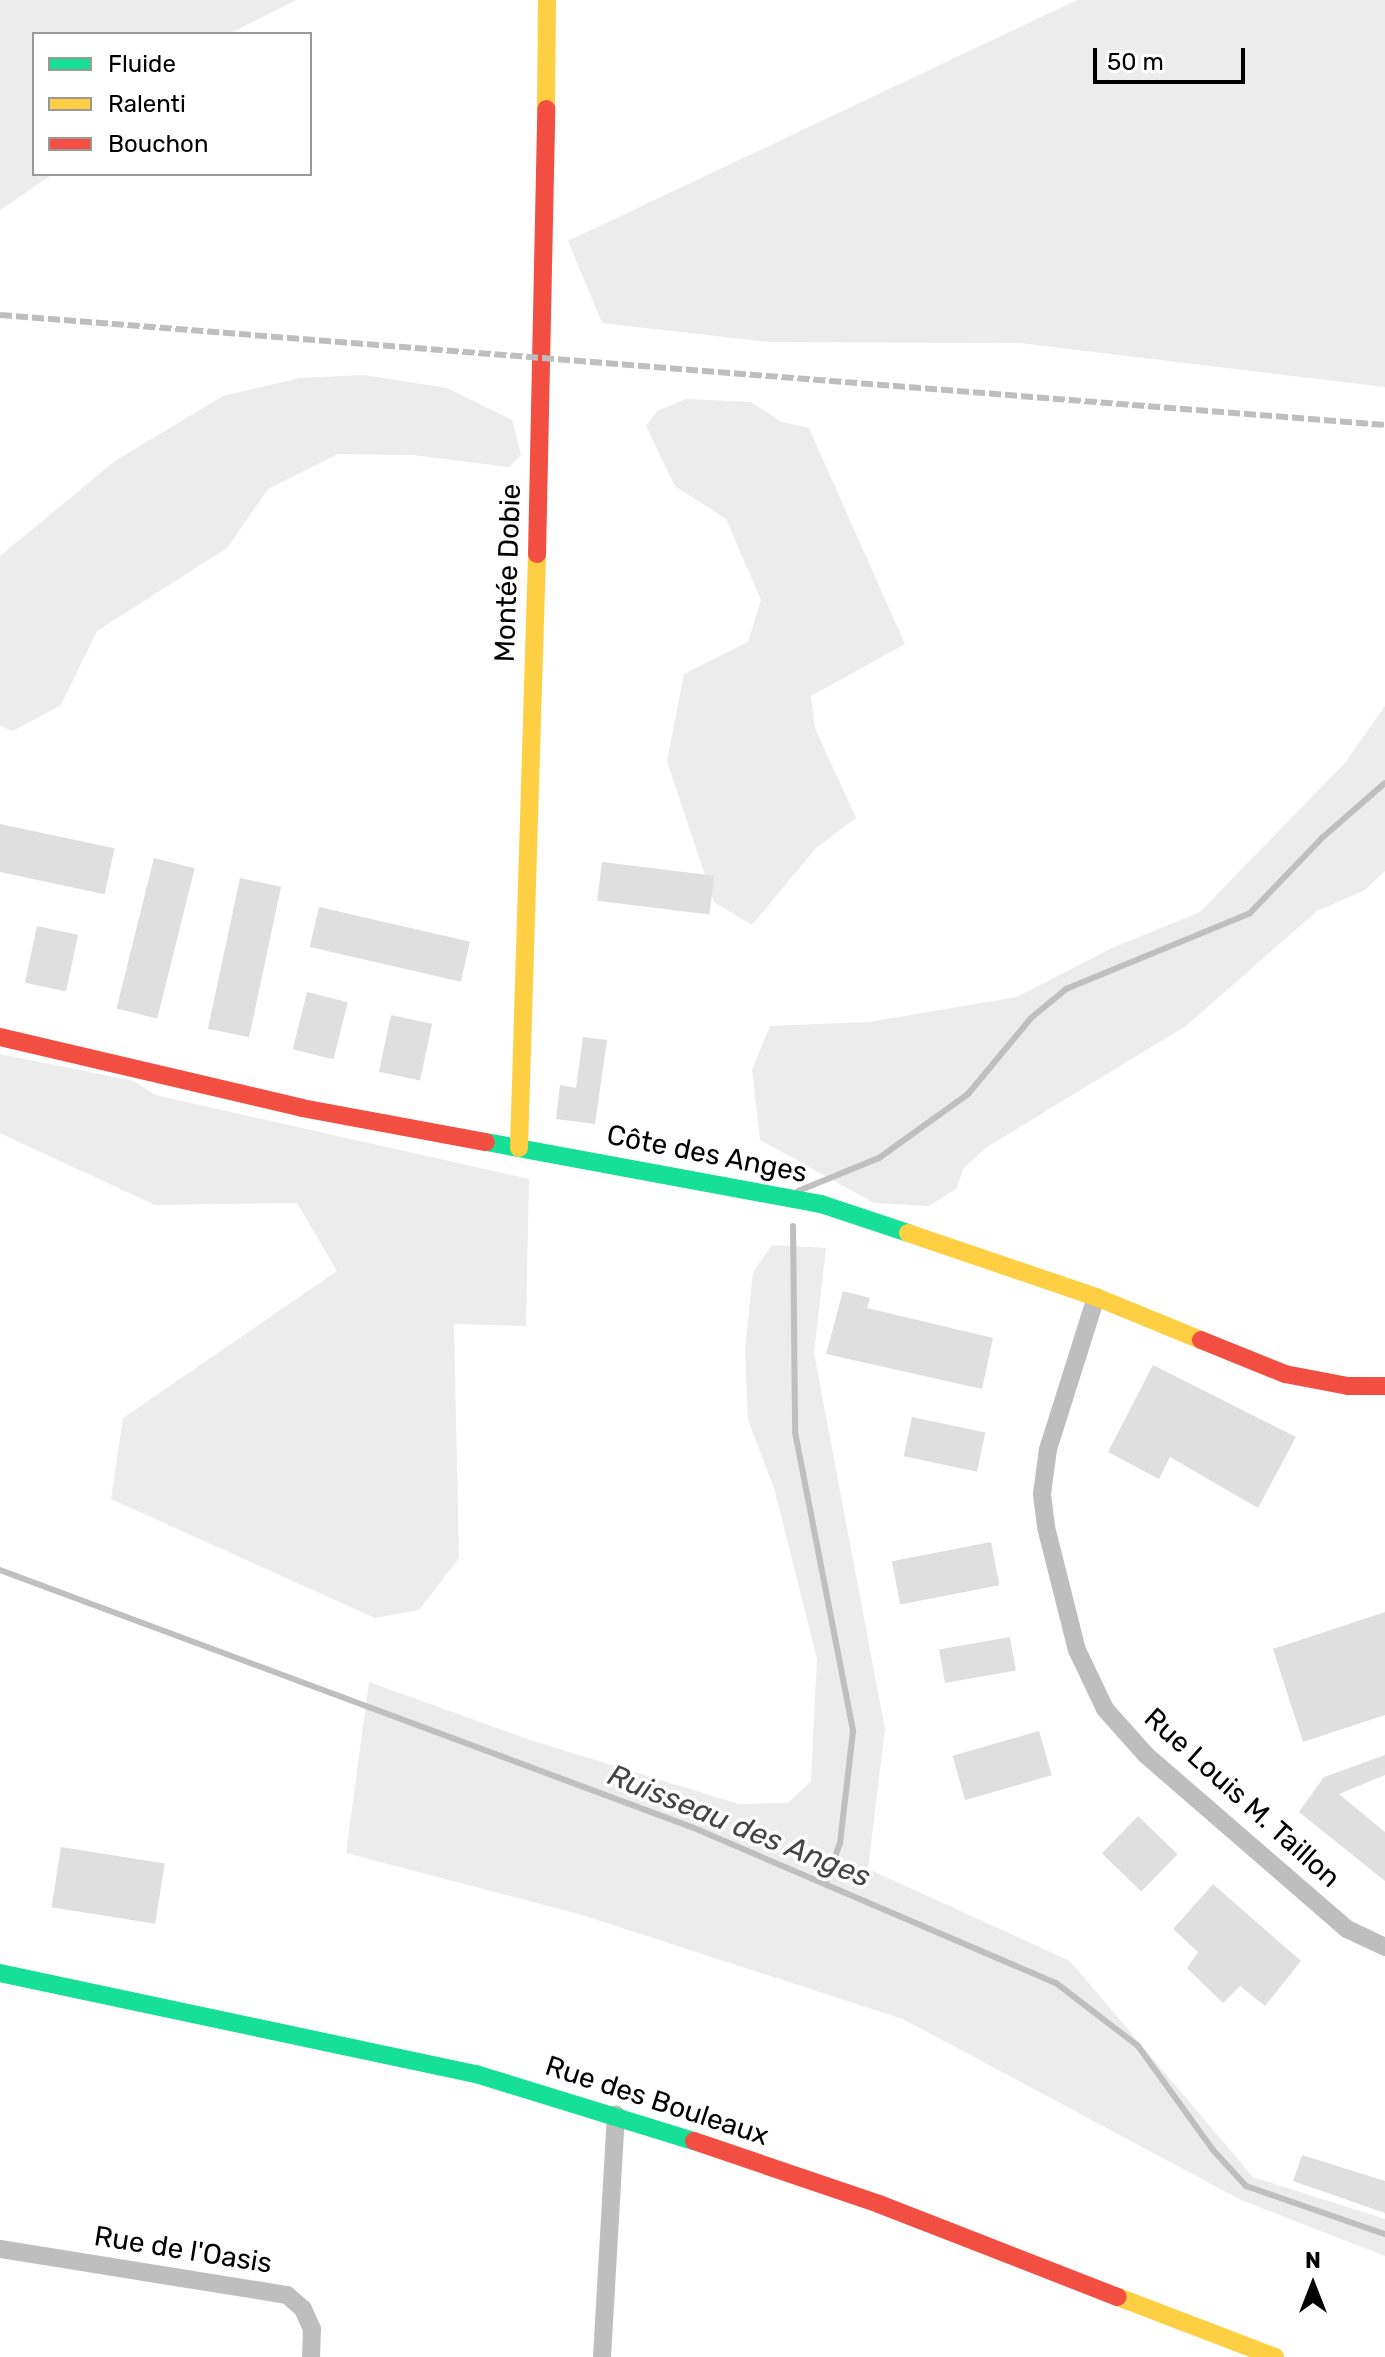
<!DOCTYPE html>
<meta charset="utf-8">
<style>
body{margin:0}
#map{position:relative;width:1385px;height:2357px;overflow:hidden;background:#fff;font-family:Rubik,sans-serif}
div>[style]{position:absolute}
.green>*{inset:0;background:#ececec}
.stream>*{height:6px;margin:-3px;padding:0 3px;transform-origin:3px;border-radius:3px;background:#bfbfbf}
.building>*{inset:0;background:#dfdfdf;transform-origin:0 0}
.street>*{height:18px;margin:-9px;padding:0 9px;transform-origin:9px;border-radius:9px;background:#bebebe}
.fast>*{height:18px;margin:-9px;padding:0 9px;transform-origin:9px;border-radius:9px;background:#16e098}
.slow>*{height:18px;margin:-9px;padding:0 9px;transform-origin:9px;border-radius:9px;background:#ffcf43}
.jam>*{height:18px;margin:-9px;padding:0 9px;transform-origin:9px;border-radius:9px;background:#f24e42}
.rail>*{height:6px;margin-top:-3px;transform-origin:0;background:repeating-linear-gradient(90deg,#bebebe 0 12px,transparent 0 16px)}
span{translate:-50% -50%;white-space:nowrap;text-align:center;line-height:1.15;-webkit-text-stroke:7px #fff;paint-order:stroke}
.street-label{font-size:28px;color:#000}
.water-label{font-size:30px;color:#444;font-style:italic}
.legend{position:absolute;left:32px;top:32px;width:280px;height:144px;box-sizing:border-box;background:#fff;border:2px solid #999;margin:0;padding:10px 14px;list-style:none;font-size:24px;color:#000}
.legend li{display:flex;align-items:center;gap:16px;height:40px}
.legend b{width:40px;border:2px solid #999}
.north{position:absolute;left:1273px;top:2245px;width:80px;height:80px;-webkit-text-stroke:6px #fff;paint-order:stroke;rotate:0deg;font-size:22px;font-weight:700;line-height:32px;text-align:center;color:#000}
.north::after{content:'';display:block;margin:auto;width:28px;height:36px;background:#000;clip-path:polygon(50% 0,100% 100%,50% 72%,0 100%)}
.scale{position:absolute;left:1093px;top:48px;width:152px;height:36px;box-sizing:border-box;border:4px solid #000;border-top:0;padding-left:10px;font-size:24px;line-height:28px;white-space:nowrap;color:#000;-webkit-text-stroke:6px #fff;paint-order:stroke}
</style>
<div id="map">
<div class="green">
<div style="clip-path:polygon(0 0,296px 0,229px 34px,34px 34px,34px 174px,53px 174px,0 210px)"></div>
<div style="clip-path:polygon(1077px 0,1385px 0,1385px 387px,1020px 343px,769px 342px,602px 323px,568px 241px)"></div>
<div style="clip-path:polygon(364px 375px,447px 388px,512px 420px,521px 455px,509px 467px,413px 455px,338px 454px,268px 489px,227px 548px,97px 631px,61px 705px,13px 731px,0 726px,0 556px,115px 461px,223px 396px,300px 378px)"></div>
<div style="clip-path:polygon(686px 399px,751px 402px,782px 422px,809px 428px,905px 644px,811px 696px,815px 728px,856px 818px,816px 848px,752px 925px,714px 902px,667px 761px,684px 674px,748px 642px,761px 600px,726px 519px,675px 486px,646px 426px,657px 411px)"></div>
<div style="clip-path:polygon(1385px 706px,1385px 871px,1365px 890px,1317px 911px,1186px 1026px,987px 1147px,963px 1169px,957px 1188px,929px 1206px,874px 1203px,760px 1140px,752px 1070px,770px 1026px,869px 1022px,1017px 997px,1112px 948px,1200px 912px,1345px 763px)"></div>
<div style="clip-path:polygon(0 1054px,134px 1081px,155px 1095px,529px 1179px,526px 1326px,454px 1324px,459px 1558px,419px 1610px,375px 1618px,111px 1499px,123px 1418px,337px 1271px,297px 1203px,155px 1205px,0 1133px)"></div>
<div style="clip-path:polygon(772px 1245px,826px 1248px,814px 1353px,885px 1729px,868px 1869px,1070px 1961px,1253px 2177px,1385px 2219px,1385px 2256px,1241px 2200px,903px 2019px,579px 1914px,346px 1853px,369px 1682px,530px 1740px,739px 1804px,788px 1803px,811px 1781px,817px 1659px,774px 1488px,748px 1420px,745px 1350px,753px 1272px)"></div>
</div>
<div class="stream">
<div style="left:798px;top:1191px;width:87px;rotate:-22.2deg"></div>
<div style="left:879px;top:1158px;width:110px;rotate:-35.7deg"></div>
<div style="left:968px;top:1094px;width:99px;rotate:-50.3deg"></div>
<div style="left:1031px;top:1018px;width:45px;rotate:-39.6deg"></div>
<div style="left:1066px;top:989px;width:199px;rotate:-22.4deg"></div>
<div style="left:1250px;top:913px;width:105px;rotate:-46.2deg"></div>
<div style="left:1323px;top:837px;width:82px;rotate:-41.1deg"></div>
<div style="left:793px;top:1226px;width:206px;rotate:89.4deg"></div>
<div style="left:795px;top:1432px;width:305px;rotate:79deg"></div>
<div style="left:853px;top:1731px;width:113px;rotate:96.6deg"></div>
<div style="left:840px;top:1843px;width:41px;rotate:109.7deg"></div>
<div style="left:0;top:1570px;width:740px;rotate:20.39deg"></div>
<div style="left:694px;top:1828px;width:394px;rotate:23.2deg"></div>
<div style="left:1056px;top:1983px;width:103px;rotate:37.5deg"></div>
<div style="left:1138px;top:2046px;width:128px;rotate:54.2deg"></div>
<div style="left:1213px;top:2150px;width:49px;rotate:47.5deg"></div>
<div style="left:1246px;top:2186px;width:147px;rotate:19.1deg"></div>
</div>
<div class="building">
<div style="left:0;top:824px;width:117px;height:47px;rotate:12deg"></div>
<div style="left:154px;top:858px;width:42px;height:155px;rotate:14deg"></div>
<div style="left:602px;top:862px;width:113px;height:39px;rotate:7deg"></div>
<div style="left:240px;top:878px;width:42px;height:154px;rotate:12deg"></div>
<div style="left:319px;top:907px;width:155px;height:41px;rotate:13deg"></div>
<div style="left:37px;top:926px;width:42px;height:58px;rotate:12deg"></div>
<div style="left:307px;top:992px;width:42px;height:59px;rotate:14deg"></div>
<div style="left:391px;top:1015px;width:42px;height:58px;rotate:12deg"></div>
<div style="clip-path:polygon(583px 1037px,607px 1040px,595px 1124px,556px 1119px,560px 1085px,576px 1088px)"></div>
<div style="clip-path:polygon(843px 1291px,870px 1298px,867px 1308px,993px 1338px,982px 1389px,826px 1354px)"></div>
<div style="clip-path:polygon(1153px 1365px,1296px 1437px,1258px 1508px,1170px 1457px,1159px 1479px,1108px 1452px)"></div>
<div style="left:912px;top:1417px;width:75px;height:40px;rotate:12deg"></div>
<div style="left:991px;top:1542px;width:44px;height:101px;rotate:79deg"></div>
<div style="clip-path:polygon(1385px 1612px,1385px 1715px,1303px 1742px,1273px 1649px)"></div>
<div style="left:1010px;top:1637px;width:34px;height:72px;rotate:80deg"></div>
<div style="left:1039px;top:1731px;width:46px;height:90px;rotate:74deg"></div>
<div style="clip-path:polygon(1385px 1755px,1385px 1775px,1339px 1794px,1385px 1832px,1385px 1881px,1299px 1812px,1324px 1777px)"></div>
<div style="left:1138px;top:1816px;width:55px;height:52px;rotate:44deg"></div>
<div style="left:61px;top:1847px;width:105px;height:61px;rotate:9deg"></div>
<div style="clip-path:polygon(1213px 1884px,1301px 1961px,1265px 2006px,1240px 1986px,1223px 2003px,1187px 1968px,1198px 1952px,1173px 1929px)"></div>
<div style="clip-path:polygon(1302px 2155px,1385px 2181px,1385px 2213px,1293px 2181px)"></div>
</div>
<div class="street">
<div style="left:1096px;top:1297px;width:159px;rotate:107.5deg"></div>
<div style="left:1048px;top:1449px;width:45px;rotate:97.6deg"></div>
<div style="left:1042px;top:1494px;width:33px;rotate:83deg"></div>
<div style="left:1046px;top:1527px;width:127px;rotate:75.9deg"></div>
<div style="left:1077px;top:1650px;width:65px;rotate:64.6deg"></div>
<div style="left:1105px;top:1709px;width:62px;rotate:48.3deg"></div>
<div style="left:1146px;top:1755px;width:266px;rotate:40.9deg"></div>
<div style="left:1347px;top:1929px;width:42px;rotate:25.3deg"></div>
<div style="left:0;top:2249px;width:291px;rotate:9.1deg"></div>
<div style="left:287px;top:2295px;width:21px;rotate:41deg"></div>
<div style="left:303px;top:2309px;width:22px;rotate:66deg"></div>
<div style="left:312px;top:2329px;width:28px;rotate:92deg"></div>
<div style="left:602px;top:2357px;width:243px;rotate:-86.7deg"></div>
</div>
<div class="fast">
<div style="left:486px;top:1142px;width:341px;rotate:10.5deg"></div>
<div style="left:821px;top:1204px;width:92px;rotate:18.4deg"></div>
<div style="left:0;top:1973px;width:487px;rotate:12deg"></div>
<div style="left:476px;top:2074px;width:228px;rotate:17.1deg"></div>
</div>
<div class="slow">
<div style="left:546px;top:109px;width:109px;rotate:-89.5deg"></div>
<div style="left:519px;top:1148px;width:594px;rotate:-88.26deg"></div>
<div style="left:908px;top:1233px;width:199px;rotate:18.8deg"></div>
<div style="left:1096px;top:1297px;width:113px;rotate:22.3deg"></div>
<div style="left:1118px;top:2297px;width:168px;rotate:20.9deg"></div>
</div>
<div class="jam">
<div style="left:537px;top:554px;width:445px;rotate:-88.8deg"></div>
<div style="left:0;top:1037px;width:310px;rotate:13.2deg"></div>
<div style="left:302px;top:1108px;width:187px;rotate:10.5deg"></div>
<div style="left:1201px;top:1340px;width:91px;rotate:22deg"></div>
<div style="left:1285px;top:1374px;width:64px;rotate:10.8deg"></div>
<div style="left:1348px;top:1386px;width:37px"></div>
<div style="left:694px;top:2141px;width:195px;rotate:18.8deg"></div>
<div style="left:879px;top:2204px;width:256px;rotate:21.3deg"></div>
</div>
<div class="rail">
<div style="left:0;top:315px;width:1389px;rotate:4.54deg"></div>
</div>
<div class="street-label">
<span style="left:508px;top:573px;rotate:-88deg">Montée Dobie</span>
<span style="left:707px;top:1154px;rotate:11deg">Côte des Anges</span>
<span style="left:1242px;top:1798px;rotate:42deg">Rue Louis M. Taillon</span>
<span style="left:657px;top:2101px;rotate:18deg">Rue des Bouleaux</span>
<span style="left:183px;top:2250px;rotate:9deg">Rue de l'Oasis</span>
</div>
<div class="water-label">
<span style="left:739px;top:1826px;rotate:22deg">Ruisseau des Anges</span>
</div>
<ul class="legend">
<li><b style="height:10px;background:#16e098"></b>Fluide</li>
<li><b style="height:10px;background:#ffcf43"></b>Ralenti</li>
<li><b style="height:10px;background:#f24e42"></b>Bouchon</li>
</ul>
<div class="north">N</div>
<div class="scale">50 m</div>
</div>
